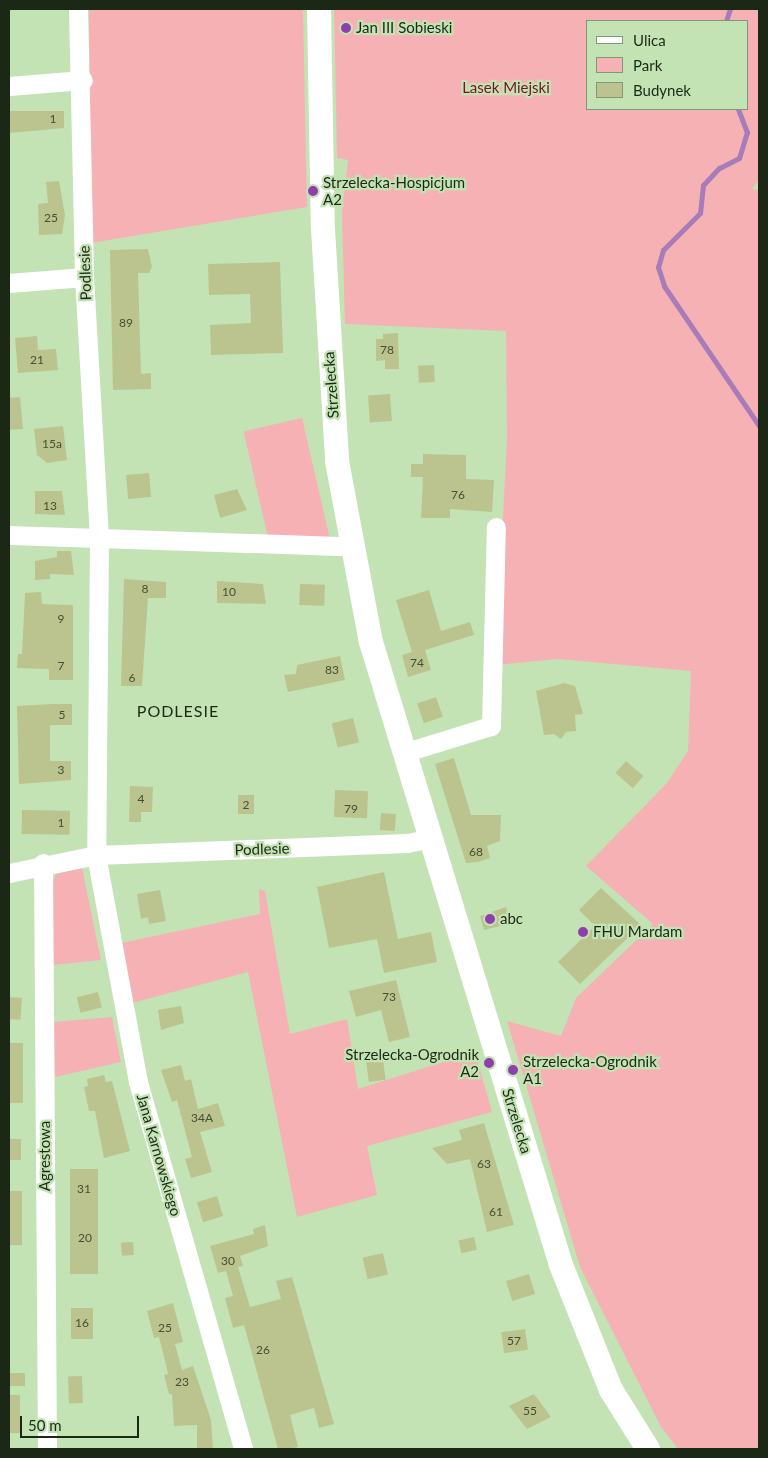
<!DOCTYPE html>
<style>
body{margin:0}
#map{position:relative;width:768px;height:1458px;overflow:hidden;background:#c3e3b4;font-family:Lato,sans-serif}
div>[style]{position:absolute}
.green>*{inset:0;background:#f6b1b4;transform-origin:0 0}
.stream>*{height:5px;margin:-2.5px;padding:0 2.5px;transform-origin:2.5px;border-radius:2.5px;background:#a77cb8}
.building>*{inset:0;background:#bbc48f;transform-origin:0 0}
.minor>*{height:19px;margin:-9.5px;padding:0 9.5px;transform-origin:9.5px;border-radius:9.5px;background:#fff}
.tertiary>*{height:24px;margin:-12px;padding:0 12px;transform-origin:12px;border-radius:12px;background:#fff}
.dots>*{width:14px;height:14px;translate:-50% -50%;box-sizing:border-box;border:2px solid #c3e3b4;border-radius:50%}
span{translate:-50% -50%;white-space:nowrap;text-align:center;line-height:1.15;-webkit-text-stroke:4.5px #c3e3b4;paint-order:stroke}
.number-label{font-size:12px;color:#444f34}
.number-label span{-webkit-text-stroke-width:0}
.poi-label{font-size:15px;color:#1c2816}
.left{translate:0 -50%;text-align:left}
.right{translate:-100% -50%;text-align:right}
.park-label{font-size:15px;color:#751327}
.street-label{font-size:15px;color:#1c2816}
.neighbourhood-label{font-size:16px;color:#1c2816;letter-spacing:1px}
.frame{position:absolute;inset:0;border:10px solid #1c2816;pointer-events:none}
.legend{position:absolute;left:586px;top:20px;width:162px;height:90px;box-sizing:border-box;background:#c3e3b4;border:1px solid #809875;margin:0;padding:6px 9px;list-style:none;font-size:15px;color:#1c2816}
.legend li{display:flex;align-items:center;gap:10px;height:25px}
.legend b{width:25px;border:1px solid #809875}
.scale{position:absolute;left:20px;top:1416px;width:119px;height:22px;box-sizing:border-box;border:2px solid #1c2816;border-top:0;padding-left:6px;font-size:15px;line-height:18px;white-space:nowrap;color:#1c2816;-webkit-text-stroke:4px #c3e3b4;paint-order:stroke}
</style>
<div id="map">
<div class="green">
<div style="clip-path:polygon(89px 9px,303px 9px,307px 207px,91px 243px)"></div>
<div style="clip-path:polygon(evenodd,334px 9px,759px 9px,759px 180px,752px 189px,759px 190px,759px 1449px,678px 1449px,661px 1427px,580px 1267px,507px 1021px,561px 1036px,576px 998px,653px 924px,586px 866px,667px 783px,688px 751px,691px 671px,558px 659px,495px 665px,507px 441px,506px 331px,345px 324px,342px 212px,348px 160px,337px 158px,334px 9px,587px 21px,747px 21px,747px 109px,587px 109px,587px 21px)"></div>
<div style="left:302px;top:418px;width:125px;height:60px;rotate:77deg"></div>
<div style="clip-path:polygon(82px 868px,101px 960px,53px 965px,53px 883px,56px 874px)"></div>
<div style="clip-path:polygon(259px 889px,265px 891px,290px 1034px,347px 1019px,358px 1089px,475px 1052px,492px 1112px,367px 1146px,377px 1195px,297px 1217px,248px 972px,132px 1003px,121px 943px,260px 914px)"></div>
<div style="clip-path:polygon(112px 1017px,121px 1062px,55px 1077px,54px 1022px)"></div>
</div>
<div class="stream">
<div style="left:726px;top:21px;width:13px;rotate:-72deg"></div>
<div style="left:738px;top:109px;width:25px;rotate:69deg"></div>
<div style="left:747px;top:132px;width:27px;rotate:107deg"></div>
<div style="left:739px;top:158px;width:22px;rotate:153deg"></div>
<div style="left:719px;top:168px;width:23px;rotate:133deg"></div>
<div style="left:703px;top:185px;width:28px;rotate:96deg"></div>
<div style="left:700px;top:213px;width:52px;rotate:135deg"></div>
<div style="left:663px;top:250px;width:18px;rotate:106deg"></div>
<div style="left:658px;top:267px;width:20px;rotate:72deg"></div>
<div style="left:664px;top:286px;width:169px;rotate:55.8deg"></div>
</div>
<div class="building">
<div style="clip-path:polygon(9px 111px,64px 111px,64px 128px,9px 133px)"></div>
<div style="clip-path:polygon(59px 181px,65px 215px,62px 234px,39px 235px,38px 204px,48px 203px,46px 182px)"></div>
<div style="clip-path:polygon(148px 249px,152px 267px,149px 273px,138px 273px,141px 374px,151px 373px,151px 389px,113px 390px,110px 250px)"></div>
<div style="clip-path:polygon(280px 262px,283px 353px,211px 355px,210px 325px,251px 323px,250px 294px,209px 295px,208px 264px)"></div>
<div style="clip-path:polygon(398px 333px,399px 369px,385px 369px,385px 360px,376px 361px,376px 339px,383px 339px,383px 334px)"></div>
<div style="clip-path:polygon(37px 336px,38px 350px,56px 349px,58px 370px,18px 373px,15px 338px)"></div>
<div style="left:434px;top:365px;width:17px;height:16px;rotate:87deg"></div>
<div style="left:390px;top:394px;width:27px;height:22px;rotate:86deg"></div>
<div style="clip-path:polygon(20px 397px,23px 429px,9px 430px,9px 398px)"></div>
<div style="clip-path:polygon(63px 426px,67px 460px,47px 463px,37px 455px,34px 429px)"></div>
<div style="clip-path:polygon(423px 454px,466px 455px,466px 479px,494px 480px,492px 512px,450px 509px,450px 518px,421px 518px,423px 477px,411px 477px,411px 464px,423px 464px)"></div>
<div style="left:149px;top:473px;width:24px;height:23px;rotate:85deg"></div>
<div style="clip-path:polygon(237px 489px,247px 510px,220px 518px,214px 495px)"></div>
<div style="clip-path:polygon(35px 491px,62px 491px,65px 515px,35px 514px)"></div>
<div style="clip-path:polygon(57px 551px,71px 551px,74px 575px,50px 574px,50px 579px,35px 580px,35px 561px,57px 557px)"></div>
<div style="clip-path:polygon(124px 579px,166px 582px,166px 598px,148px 598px,142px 686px,121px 686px)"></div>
<div style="clip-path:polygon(217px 581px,263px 584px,266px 604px,217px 603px)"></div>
<div style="left:300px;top:584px;width:25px;height:21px;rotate:2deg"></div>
<div style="clip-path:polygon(429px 590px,441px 631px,470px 622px,474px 635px,425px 650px,431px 670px,408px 677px,402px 655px,412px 652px,396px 600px)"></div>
<div style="clip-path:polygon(41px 592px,42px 604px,73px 605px,73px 680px,49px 680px,49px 669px,17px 668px,18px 654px,22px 654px,25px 593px)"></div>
<div style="clip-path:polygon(340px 656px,345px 680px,288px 692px,284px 675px,296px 674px,297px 665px)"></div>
<div style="clip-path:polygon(564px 683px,575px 686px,583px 714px,575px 715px,576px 731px,566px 732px,561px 739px,554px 734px,544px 735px,536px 691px)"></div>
<div style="left:436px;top:697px;width:21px;height:20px;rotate:71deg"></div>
<div style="clip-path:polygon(53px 704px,72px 704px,72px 725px,50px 725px,50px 761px,71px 761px,71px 780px,19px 784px,17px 706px)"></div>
<div style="left:353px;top:718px;width:25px;height:22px;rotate:76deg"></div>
<div style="clip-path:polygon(454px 758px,471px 815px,501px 815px,500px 841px,487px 846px,490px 858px,478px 862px,466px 863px,435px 764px)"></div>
<div style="left:626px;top:761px;width:23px;height:16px;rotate:41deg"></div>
<div style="clip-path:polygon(130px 786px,153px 787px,152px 812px,141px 812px,141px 822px,129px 822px)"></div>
<div style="left:335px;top:790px;width:33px;height:27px;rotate:2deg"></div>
<div style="left:254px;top:795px;width:19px;height:16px;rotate:90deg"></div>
<div style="left:22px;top:810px;width:48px;height:24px;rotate:1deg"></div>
<div style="left:381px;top:813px;width:15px;height:17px;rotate:4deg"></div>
<div style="clip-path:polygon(384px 872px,398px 939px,431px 932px,437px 962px,384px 973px,377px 939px,329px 948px,317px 887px)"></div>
<div style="clip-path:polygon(601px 888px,641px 925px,580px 984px,558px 962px,595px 926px,579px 910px)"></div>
<div style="clip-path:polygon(160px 890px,166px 921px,149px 924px,148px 917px,141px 919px,137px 894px)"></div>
<div style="clip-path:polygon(506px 907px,512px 923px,484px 930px,480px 916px)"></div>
<div style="clip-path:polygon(396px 980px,410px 1037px,389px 1042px,381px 1010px,356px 1017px,349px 991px)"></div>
<div style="left:98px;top:992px;width:16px;height:22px;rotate:76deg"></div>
<div style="left:9px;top:997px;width:13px;height:22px;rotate:4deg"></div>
<div style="clip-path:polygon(181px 1006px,184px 1023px,161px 1030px,158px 1010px)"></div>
<div style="left:23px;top:1043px;width:60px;height:14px;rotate:90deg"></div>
<div style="left:382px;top:1053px;width:27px;height:17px;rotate:82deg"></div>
<div style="clip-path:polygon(181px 1065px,185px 1081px,191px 1079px,198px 1109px,218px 1103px,225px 1126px,200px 1132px,212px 1172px,191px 1178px,185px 1159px,192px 1157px,177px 1100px,172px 1102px,161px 1070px)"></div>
<div style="clip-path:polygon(104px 1075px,106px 1082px,112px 1081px,130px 1151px,104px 1158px,95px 1111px,89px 1111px,84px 1087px,88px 1086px,87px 1079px)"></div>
<div style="clip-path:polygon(484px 1123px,514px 1225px,487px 1232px,470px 1159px,447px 1164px,432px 1148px,462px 1140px,459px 1130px)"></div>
<div style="left:21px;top:1139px;width:21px;height:12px;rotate:90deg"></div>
<div style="left:98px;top:1169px;width:105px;height:28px;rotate:90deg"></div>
<div style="left:9px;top:1191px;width:13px;height:54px"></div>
<div style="left:217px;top:1196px;width:21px;height:21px;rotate:73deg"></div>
<div style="clip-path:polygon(265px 1225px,268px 1246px,240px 1256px,243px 1266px,238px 1267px,250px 1307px,281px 1299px,276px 1281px,292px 1277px,334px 1424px,319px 1428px,314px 1408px,290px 1415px,298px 1447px,288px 1449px,278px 1449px,244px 1325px,233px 1328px,225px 1298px,233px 1296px,226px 1271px,218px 1273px,210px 1246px,254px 1234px,253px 1229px)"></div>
<div style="left:474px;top:1237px;width:13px;height:16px;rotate:77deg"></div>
<div style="left:133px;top:1242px;width:13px;height:12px;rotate:86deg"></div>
<div style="left:383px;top:1253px;width:22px;height:21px;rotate:77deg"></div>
<div style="left:529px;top:1274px;width:21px;height:24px;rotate:73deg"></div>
<div style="clip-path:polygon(173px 1303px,183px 1342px,175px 1344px,182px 1370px,193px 1366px,211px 1420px,213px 1449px,197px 1449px,197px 1425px,174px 1426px,172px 1394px,169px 1394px,164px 1375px,168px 1374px,167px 1369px,159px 1337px,154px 1338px,147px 1311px)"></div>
<div style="left:71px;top:1308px;width:22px;height:31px"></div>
<div style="left:525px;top:1329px;width:21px;height:24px;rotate:82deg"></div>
<div style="left:9px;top:1373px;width:16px;height:13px"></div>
<div style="left:82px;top:1376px;width:27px;height:14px;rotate:88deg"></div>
<div style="clip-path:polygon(534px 1394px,551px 1417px,527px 1429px,509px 1406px)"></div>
<div style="left:9px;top:1395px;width:11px;height:38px"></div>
</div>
<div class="minor">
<div style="left:78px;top:9px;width:268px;rotate:88.7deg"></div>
<div style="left:84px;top:277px;width:261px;rotate:86.7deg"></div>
<div style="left:99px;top:538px;width:317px;rotate:90.5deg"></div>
<div style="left:96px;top:855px;width:231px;rotate:79.5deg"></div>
<div style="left:138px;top:1082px;width:382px;rotate:74deg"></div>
<div style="left:9px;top:86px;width:74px;rotate:-4.6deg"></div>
<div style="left:9px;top:283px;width:75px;rotate:-4.6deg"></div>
<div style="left:9px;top:535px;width:329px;rotate:1.9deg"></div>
<div style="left:338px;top:546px;width:12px;rotate:-9deg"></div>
<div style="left:403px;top:753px;width:92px;rotate:-17.1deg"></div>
<div style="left:491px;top:726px;width:199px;rotate:-88.6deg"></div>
<div style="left:43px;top:863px;width:586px;rotate:89.61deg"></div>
<div style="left:9px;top:873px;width:89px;rotate:-11.7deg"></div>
<div style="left:96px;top:855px;width:311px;rotate:-2.2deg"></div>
<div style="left:407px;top:843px;width:21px;rotate:-11deg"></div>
</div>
<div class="tertiary">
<div style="left:319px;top:9px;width:220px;rotate:89deg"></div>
<div style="left:323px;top:229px;width:232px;rotate:86.5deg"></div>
<div style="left:337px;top:461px;width:184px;rotate:79.4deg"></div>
<div style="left:371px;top:642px;width:651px;rotate:73.04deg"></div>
<div style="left:561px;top:1265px;width:135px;rotate:68.2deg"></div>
<div style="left:611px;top:1390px;width:70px;rotate:57.9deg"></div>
</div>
<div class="dots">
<div style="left:346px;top:28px;background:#903ead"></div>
<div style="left:313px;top:191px;background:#903ead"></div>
<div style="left:490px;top:919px;background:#903ead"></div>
<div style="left:583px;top:932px;background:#903ead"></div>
<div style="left:489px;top:1063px;background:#903ead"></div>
<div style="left:513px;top:1070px;background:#903ead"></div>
</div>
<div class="number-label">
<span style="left:53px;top:119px">1</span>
<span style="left:51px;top:218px">25</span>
<span style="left:126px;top:323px">89</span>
<span style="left:387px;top:350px">78</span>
<span style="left:37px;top:360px">21</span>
<span style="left:52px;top:444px">15a</span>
<span style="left:458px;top:495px">76</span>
<span style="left:50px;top:506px">13</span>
<span style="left:145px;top:589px">8</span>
<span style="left:229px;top:592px">10</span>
<span style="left:61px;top:619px">9</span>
<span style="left:417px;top:663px">74</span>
<span style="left:61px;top:666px">7</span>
<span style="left:332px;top:670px">83</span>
<span style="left:132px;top:678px">6</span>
<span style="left:62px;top:715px">5</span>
<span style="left:61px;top:770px">3</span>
<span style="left:141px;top:799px">4</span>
<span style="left:246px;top:805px">2</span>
<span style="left:351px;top:809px">79</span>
<span style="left:61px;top:823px">1</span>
<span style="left:476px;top:852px">68</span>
<span style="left:389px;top:997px">73</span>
<span style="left:202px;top:1118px">34A</span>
<span style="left:484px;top:1164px">63</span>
<span style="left:84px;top:1189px">31</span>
<span style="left:496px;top:1212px">61</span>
<span style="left:85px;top:1238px">20</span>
<span style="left:228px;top:1261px">30</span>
<span style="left:82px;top:1323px">16</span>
<span style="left:165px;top:1328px">25</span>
<span style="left:514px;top:1341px">57</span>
<span style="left:263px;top:1350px">26</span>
<span style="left:182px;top:1382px">23</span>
<span style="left:530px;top:1411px">55</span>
</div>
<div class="poi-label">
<span class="left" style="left:356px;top:28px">Jan III Sobieski</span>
<span class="left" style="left:323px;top:191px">Strzelecka-Hospicjum<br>A2</span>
<span class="left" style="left:500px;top:919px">abc</span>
<span class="left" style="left:593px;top:932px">FHU Mardam</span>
<span class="right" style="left:479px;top:1063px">Strzelecka-Ogrodnik<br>A2</span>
<span class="left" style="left:523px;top:1070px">Strzelecka-Ogrodnik<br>A1</span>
</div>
<div class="park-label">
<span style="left:506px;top:88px">Lasek Miejski</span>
</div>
<div class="street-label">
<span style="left:85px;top:273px;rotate:-92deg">Podlesie</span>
<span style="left:331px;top:385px;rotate:-94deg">Strzelecka</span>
<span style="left:262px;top:849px;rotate:-2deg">Podlesie</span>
<span style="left:517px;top:1121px;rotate:73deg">Strzelecka</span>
<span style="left:159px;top:1155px;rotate:74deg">Jana Karnowskiego</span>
<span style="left:45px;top:1156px;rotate:-90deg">Agrestowa</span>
</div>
<div class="neighbourhood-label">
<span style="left:178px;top:711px">PODLESIE</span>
</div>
<div class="frame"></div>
<ul class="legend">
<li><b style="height:6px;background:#fff"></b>Ulica</li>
<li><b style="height:14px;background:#f6b1b4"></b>Park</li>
<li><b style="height:14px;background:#bbc48f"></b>Budynek</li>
</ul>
<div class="scale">50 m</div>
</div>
